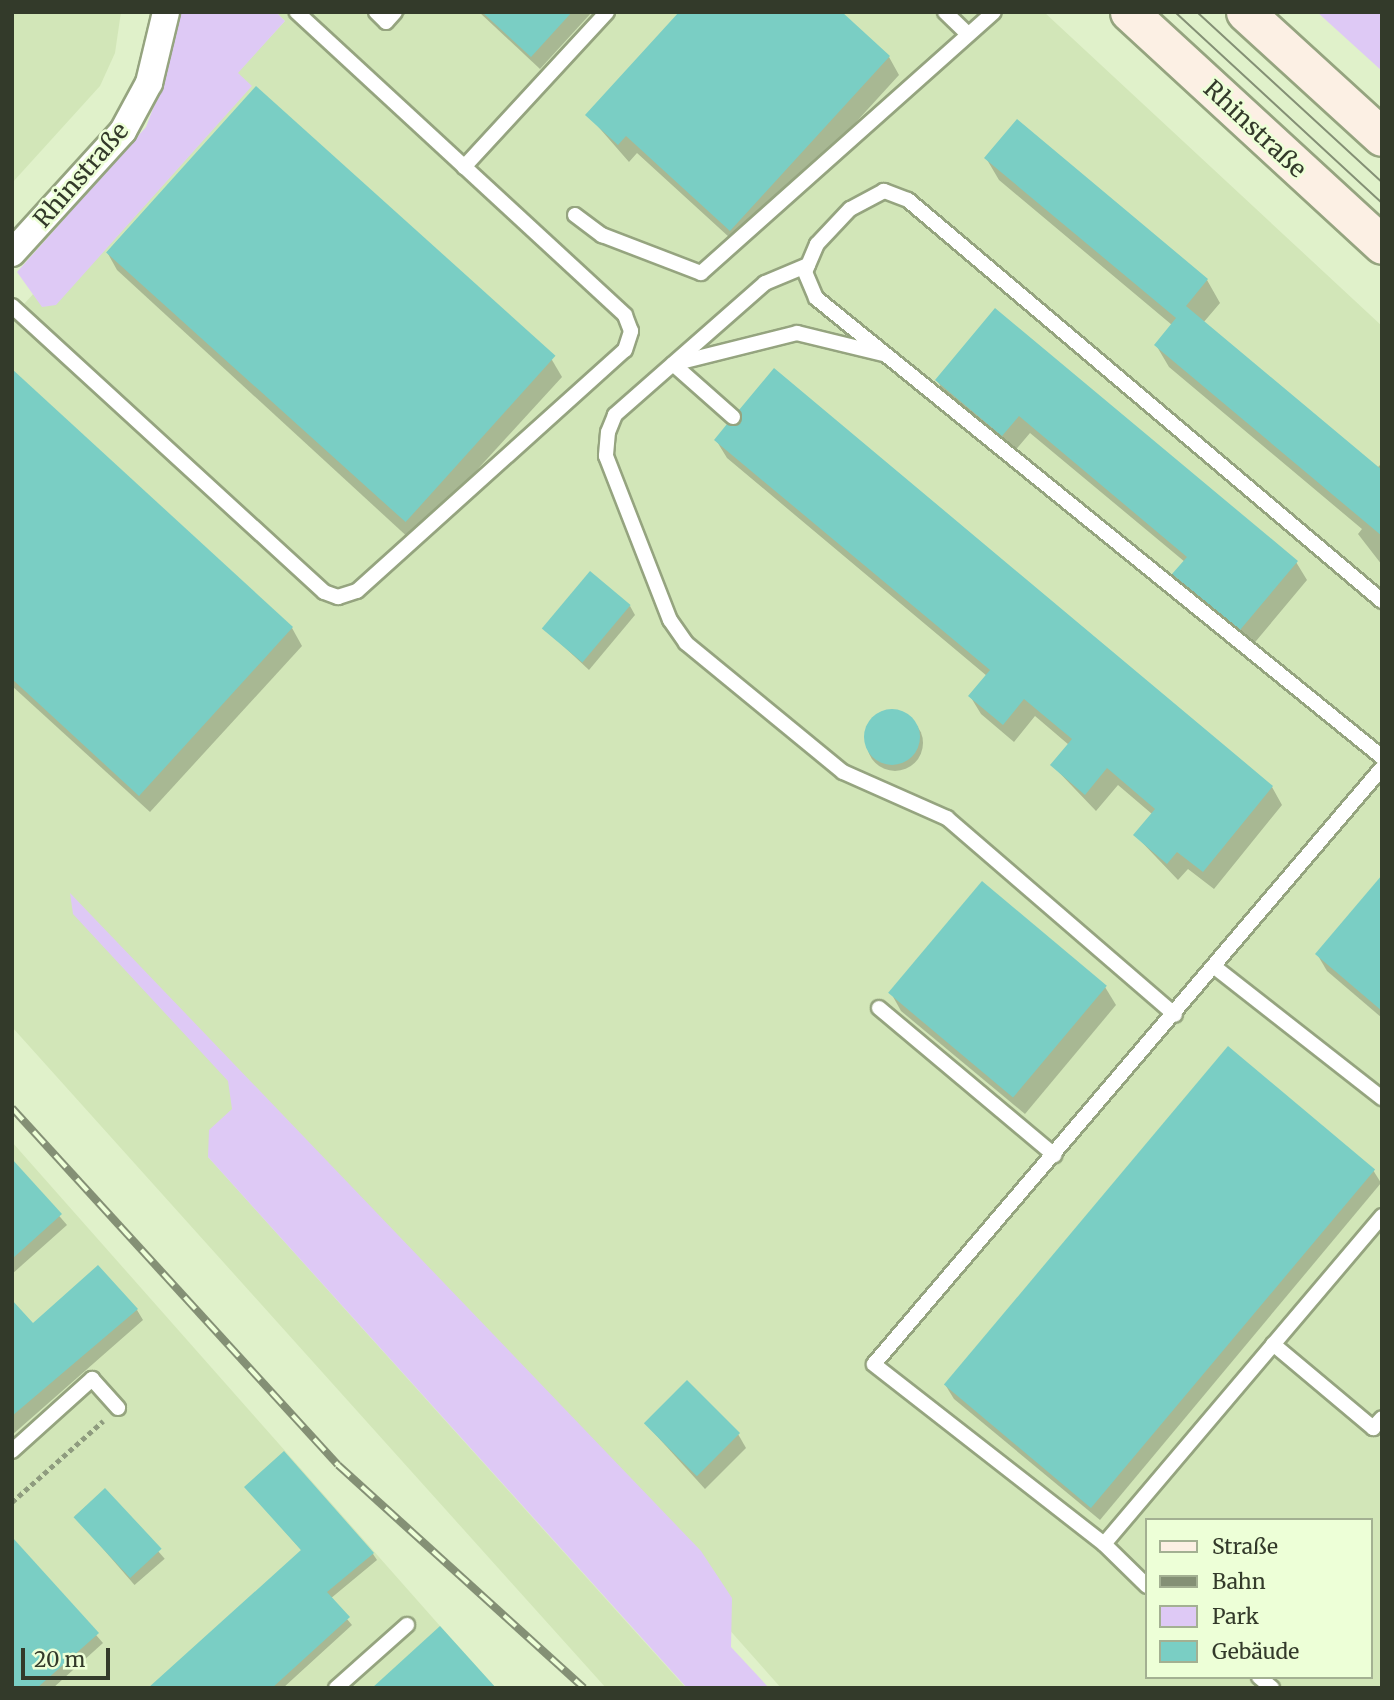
<!DOCTYPE html>
<meta charset="utf-8">
<style>
body{margin:0}
#map{position:relative;width:1394px;height:1700px;overflow:hidden;background:#e0f1ca;font-family:Merriweather,serif}
div>[style]{position:absolute}
.built>*{inset:0;background:#d2e6b8}
.green>*{inset:0;background:#dec9f5}
.shadow>*{inset:0;background:#0003;transform-origin:0 0}
.round{border-radius:50%}
.building>*{inset:0;background:#7acec4;transform-origin:0 0}
.path>*{height:4.5px;margin-top:-2.25px;transform-origin:0;background:repeating-linear-gradient(90deg,#8f9c7f 0 5px,transparent 0 8.5px)}
.roads{filter:drop-shadow(2px 0 #95a47f) drop-shadow(-2px 0 #95a47f) drop-shadow(0 2px #95a47f) drop-shadow(0 -2px #95a47f)}
.lane>*{height:14px;margin:-7px;padding:0 7px;transform-origin:7px;border-radius:7px;background:#fff}
.street>*{height:26px;margin:-13px;padding:0 13px;transform-origin:13px;border-radius:13px;background:#fff}
.secondary>*{height:37px;margin:-18.5px;padding:0 18.5px;transform-origin:18.5px;border-radius:18.5px;background:#fcf0e4}
.tram>*{height:2px;margin:-1px;padding:0 1px;transform-origin:1px;border-radius:1px;background:#849075}
.rail>*{height:8px;margin-top:-4px;transform-origin:0;background:repeating-linear-gradient(90deg,#edffd7 0 16px,#849075 0 32px);box-sizing:border-box;border-block:2px solid #849075}
span{translate:-50% -50%;white-space:nowrap;text-align:center;line-height:1.15;-webkit-text-stroke:5px #edffd7;paint-order:stroke}
.street-label{font-size:24px;color:#333a2a}
.frame{position:absolute;inset:0;border:14px solid #333a2a;pointer-events:none}
.legend{position:absolute;left:1145px;top:1518px;width:228px;height:161px;box-sizing:border-box;background:#edffd7;border:2px solid #a3b092;margin:0;padding:9px 12px;list-style:none;font-size:21px;color:#333a2a}
.legend li{display:flex;align-items:center;gap:14px;height:35px}
.legend b{width:35px;border:2px solid #a3b092}
.scale{position:absolute;left:21px;top:1648px;width:89px;height:32px;box-sizing:border-box;border:4px solid #333a2a;border-top:0;padding-left:9px;font-size:21px;line-height:24px;white-space:nowrap;color:#333a2a;-webkit-text-stroke:5px #edffd7;paint-order:stroke}
</style>
<div id="map">
<div class="built">
<div style="clip-path:polygon(12px 12px,121px 12px,115px 53px,100px 86px,12px 183px)"></div>
<div style="clip-path:polygon(evenodd,276px 12px,1044px 12px,1382px 326px,1382px 1688px,781px 1688px,256px 1096px,208px 1157px,686px 1688px,606px 1688px,12px 1027px,12px 317px,285px 21px,276px 12px,1147px 1520px,1371px 1520px,1371px 1677px,1147px 1677px,1147px 1520px)"></div>
<div style="clip-path:polygon(12px 1142px,440px 1626px,496px 1688px,12px 1688px)"></div>
</div>
<div class="green">
<div style="clip-path:polygon(179px 12px,276px 12px,285px 21px,238px 73px,252px 86px,56px 305px,42px 307px,17px 272px,146px 127px,166px 74px)"></div>
<div style="clip-path:polygon(1317px 12px,1382px 12px,1382px 71px)"></div>
<div style="clip-path:polygon(70px 893px,701px 1551px,732px 1598px,731px 1647px,769px 1688px,687px 1688px,208px 1157px,209px 1130px,232px 1109px,228px 1081px,73px 914px)"></div>
</div>
<div class="shadow">
<div style="clip-path:polygon(382px 12px,407px 12px,396px 24px)"></div>
<div style="clip-path:polygon(479px 12px,592px 12px,540px 69px)"></div>
<div style="clip-path:polygon(889px 57px,899px 75px,741px 248px,637px 153px,629px 162px,588px 115px)"></div>
<div style="clip-path:polygon(256px 89px,552px 360px,562px 377px,412px 541px,117px 270px,107px 252px)"></div>
<div style="clip-path:polygon(986px 158px,1207px 280px,1220px 303px,1203px 323px,1377px 468px,1382px 463px,1382px 565px,1358px 534px,1362px 529px,1169px 367px,1156px 345px,1172px 325px,999px 180px)"></div>
<div style="clip-path:polygon(995px 310px,1296px 562px,1307px 580px,1251px 647px,1185px 593px,1174px 575px,1185px 562px,1030px 433px,1013px 453px,947px 398px,937px 380px)"></div>
<div style="clip-path:polygon(12px 371px,292px 628px,302px 646px,150px 812px,12px 686px)"></div>
<div style="clip-path:polygon(716px 440px,1272px 787px,1282px 805px,1214px 889px,1188px 869px,1178px 880px,1135px 835px,1152px 814px,1118px 785px,1096px 811px,1052px 765px,1069px 745px,1035px 716px,1014px 742px,981px 714px,970px 696px,987px 676px,727px 458px)"></div>
<div style="clip-path:polygon(630px 606px,635px 615px,589px 670px,545px 629px)"></div>
<div class="round" style="left:867px;top:715px;width:56px;height:56px"></div>
<div style="clip-path:polygon(1382px 878px,1382px 1018px,1327px 971px,1317px 954px)"></div>
<div style="clip-path:polygon(1105px 987px,1116px 1005px,1025px 1114px,901px 1011px,891px 993px)"></div>
<div style="clip-path:polygon(12px 1161px,67px 1225px,12px 1274px)"></div>
<div style="clip-path:polygon(1373px 1170px,1381px 1183px,1100px 1520px,954px 1399px,946px 1386px)"></div>
<div style="clip-path:polygon(12px 1303px,33px 1326px,137px 1310px,143px 1320px,12px 1435px)"></div>
<div style="clip-path:polygon(646px 1424px,738px 1434px,746px 1448px,705px 1489px)"></div>
<div style="clip-path:polygon(246px 1487px,373px 1554px,377px 1560px,330px 1599px,352px 1625px,283px 1688px,151px 1688px,302px 1551px)"></div>
<div style="left:105px;top:1490px;width:91px;height:40px;rotate:49deg"></div>
<div style="clip-path:polygon(16px 1543px,103px 1643px,53px 1688px,12px 1688px)"></div>
</div>
<div class="building">
<div style="clip-path:polygon(482px 12px,572px 12px,531px 57px)"></div>
<div style="clip-path:polygon(679px 12px,842px 12px,890px 56px,730px 231px,626px 136px,618px 145px,585px 115px)"></div>
<div style="left:256px;top:86px;width:403px;height:224px;rotate:42deg"></div>
<div style="clip-path:polygon(1017px 119px,1208px 279px,1186px 306px,1382px 470px,1382px 536px,1154px 345px,1176px 318px,984px 158px)"></div>
<div style="clip-path:polygon(995px 308px,1298px 561px,1240px 630px,1172px 574px,1187px 557px,1019px 416px,1002px 436px,935px 380px)"></div>
<div style="clip-path:polygon(774px 368px,1273px 786px,1203px 872px,1177px 852px,1167px 864px,1133px 835px,1155px 809px,1107px 768px,1085px 795px,1050px 765px,1072px 739px,1024px 699px,1003px 725px,968px 696px,990px 670px,714px 440px,727px 424px,741px 423px,739px 410px)"></div>
<div style="clip-path:polygon(12px 369px,293px 627px,139px 796px,12px 679px)"></div>
<div style="left:590px;top:571px;width:53px;height:75px;rotate:40deg"></div>
<div class="round" style="left:864px;top:709px;width:56px;height:56px"></div>
<div style="clip-path:polygon(1382px 875px,1382px 1011px,1315px 954px)"></div>
<div style="left:982px;top:881px;width:163px;height:146px;rotate:40deg"></div>
<div style="left:1228px;top:1046px;width:192px;height:442px;rotate:40deg"></div>
<div style="clip-path:polygon(12px 1159px,62px 1214px,12px 1259px)"></div>
<div style="clip-path:polygon(98px 1265px,138px 1309px,12px 1416px,12px 1300px,33px 1323px)"></div>
<div style="left:687px;top:1380px;width:75px;height:61px;rotate:45deg"></div>
<div style="clip-path:polygon(284px 1451px,374px 1553px,327px 1592px,350px 1617px,272px 1688px,148px 1688px,301px 1550px,244px 1487px)"></div>
<div style="left:105px;top:1488px;width:83px;height:43px;rotate:47deg"></div>
<div style="clip-path:polygon(12px 1537px,99px 1633px,37px 1688px,12px 1688px)"></div>
<div style="clip-path:polygon(440px 1626px,496px 1688px,372px 1688px)"></div>
</div>
<div class="path">
<div style="left:12px;top:1502px;width:122px;rotate:-41.7deg"></div>
</div>
<div class="roads">
<div class="lane">
<div style="left:376px;top:12px;width:14px;rotate:45deg"></div>
<div style="left:386px;top:22px;width:13px;rotate:-48deg"></div>
<div style="left:945px;top:12px;width:32px;rotate:44deg"></div>
<div style="left:464px;top:167px;width:211px;rotate:-47.3deg"></div>
<div style="left:575px;top:215px;width:34px;rotate:37deg"></div>
<div style="left:602px;top:235px;width:106px;rotate:21deg"></div>
<div style="left:701px;top:273px;width:392px;rotate:-41.7deg"></div>
<div style="left:808px;top:265px;width:47px;rotate:157.3deg"></div>
<div style="left:765px;top:283px;width:200px;rotate:138.7deg"></div>
<div style="left:615px;top:415px;width:18px;rotate:112deg"></div>
<div style="left:608px;top:432px;width:24px;rotate:95deg"></div>
<div style="left:606px;top:456px;width:176px;rotate:68.7deg"></div>
<div style="left:670px;top:620px;width:28px;rotate:55deg"></div>
<div style="left:686px;top:643px;width:203px;rotate:39.4deg"></div>
<div style="left:843px;top:772px;width:114px;rotate:23.9deg"></div>
<div style="left:947px;top:818px;width:301px;rotate:40.8deg"></div>
<div style="left:12px;top:306px;width:423px;rotate:42.5deg"></div>
<div style="left:324px;top:592px;width:15px;rotate:20deg"></div>
<div style="left:338px;top:597px;width:20px;rotate:-18deg"></div>
<div style="left:357px;top:591px;width:360px;rotate:-42deg"></div>
<div style="left:625px;top:350px;width:20px;rotate:-72deg"></div>
<div style="left:631px;top:331px;width:17px;rotate:-111deg"></div>
<div style="left:625px;top:315px;width:447px;rotate:-137.3deg"></div>
<div style="left:733px;top:417px;width:80px;rotate:-138.5deg"></div>
<div style="left:673px;top:364px;width:128px;rotate:-14deg"></div>
<div style="left:797px;top:333px;width:89px;rotate:13.7deg"></div>
<div style="left:1382px;top:601px;width:621px;rotate:-139.77deg"></div>
<div style="left:908px;top:200px;width:26px;rotate:-159deg"></div>
<div style="left:884px;top:191px;width:38px;rotate:152deg"></div>
<div style="left:850px;top:209px;width:48px;rotate:133.3deg"></div>
<div style="left:817px;top:244px;width:30px;rotate:113deg"></div>
<div style="left:805px;top:272px;width:28px;rotate:67deg"></div>
<div style="left:816px;top:298px;width:729px;rotate:39.04deg"></div>
<div style="left:1216px;top:968px;width:211px;rotate:38.1deg"></div>
<div style="left:879px;top:1008px;width:229px;rotate:40deg"></div>
<div style="left:1273px;top:1344px;width:131px;rotate:40deg"></div>
<div style="left:1373px;top:1428px;width:13px;rotate:-48deg"></div>
<div style="left:12px;top:1451px;width:108px;rotate:-42deg"></div>
<div style="left:92px;top:1379px;width:39px;rotate:48deg"></div>
<div style="left:1104px;top:1544px;width:430px;rotate:-49.7deg"></div>
<div style="left:1147px;top:1586px;width:60px;rotate:-135.7deg"></div>
<div style="left:1104px;top:1544px;width:292px;rotate:-142deg"></div>
<div style="left:874px;top:1364px;width:783px;rotate:-49.56deg"></div>
<div style="left:1259px;top:1677px;width:17px;rotate:40deg"></div>
<div style="left:336px;top:1688px;width:95px;rotate:-41.6deg"></div>
</div>
<div class="street">
<div style="left:12px;top:253px;width:165px;rotate:-47.7deg"></div>
<div style="left:123px;top:131px;width:55px;rotate:-61.6deg"></div>
<div style="left:149px;top:83px;width:73px;rotate:-76.5deg"></div>
</div>
<div class="secondary">
<div style="left:1129px;top:12px;width:344px;rotate:42.6deg"></div>
<div style="left:1245px;top:12px;width:185px;rotate:42.4deg"></div>
</div>
</div>
<div class="tram">
<div style="left:1175px;top:12px;width:282px;rotate:42.7deg"></div>
<div style="left:1197px;top:12px;width:251px;rotate:42.6deg"></div>
</div>
<div class="rail">
<div style="left:12px;top:1108px;width:483px;rotate:47.6deg"></div>
<div style="left:338px;top:1465px;width:332px;rotate:42.2deg"></div>
</div>
<div class="street-label">
<span style="left:1255px;top:129px;rotate:43deg">Rhinstraße</span>
<span style="left:81px;top:175px;rotate:-49deg">Rhinstraße</span>
</div>
<div class="frame"></div>
<ul class="legend">
<li><b style="height:9px;background:#fcf0e4"></b>Straße</li>
<li><b style="height:9px;background:#849075"></b>Bahn</li>
<li><b style="height:19px;background:#dec9f5"></b>Park</li>
<li><b style="height:19px;background:#7acec4"></b>Gebäude</li>
</ul>
<div class="scale">20 m</div>
</div>
